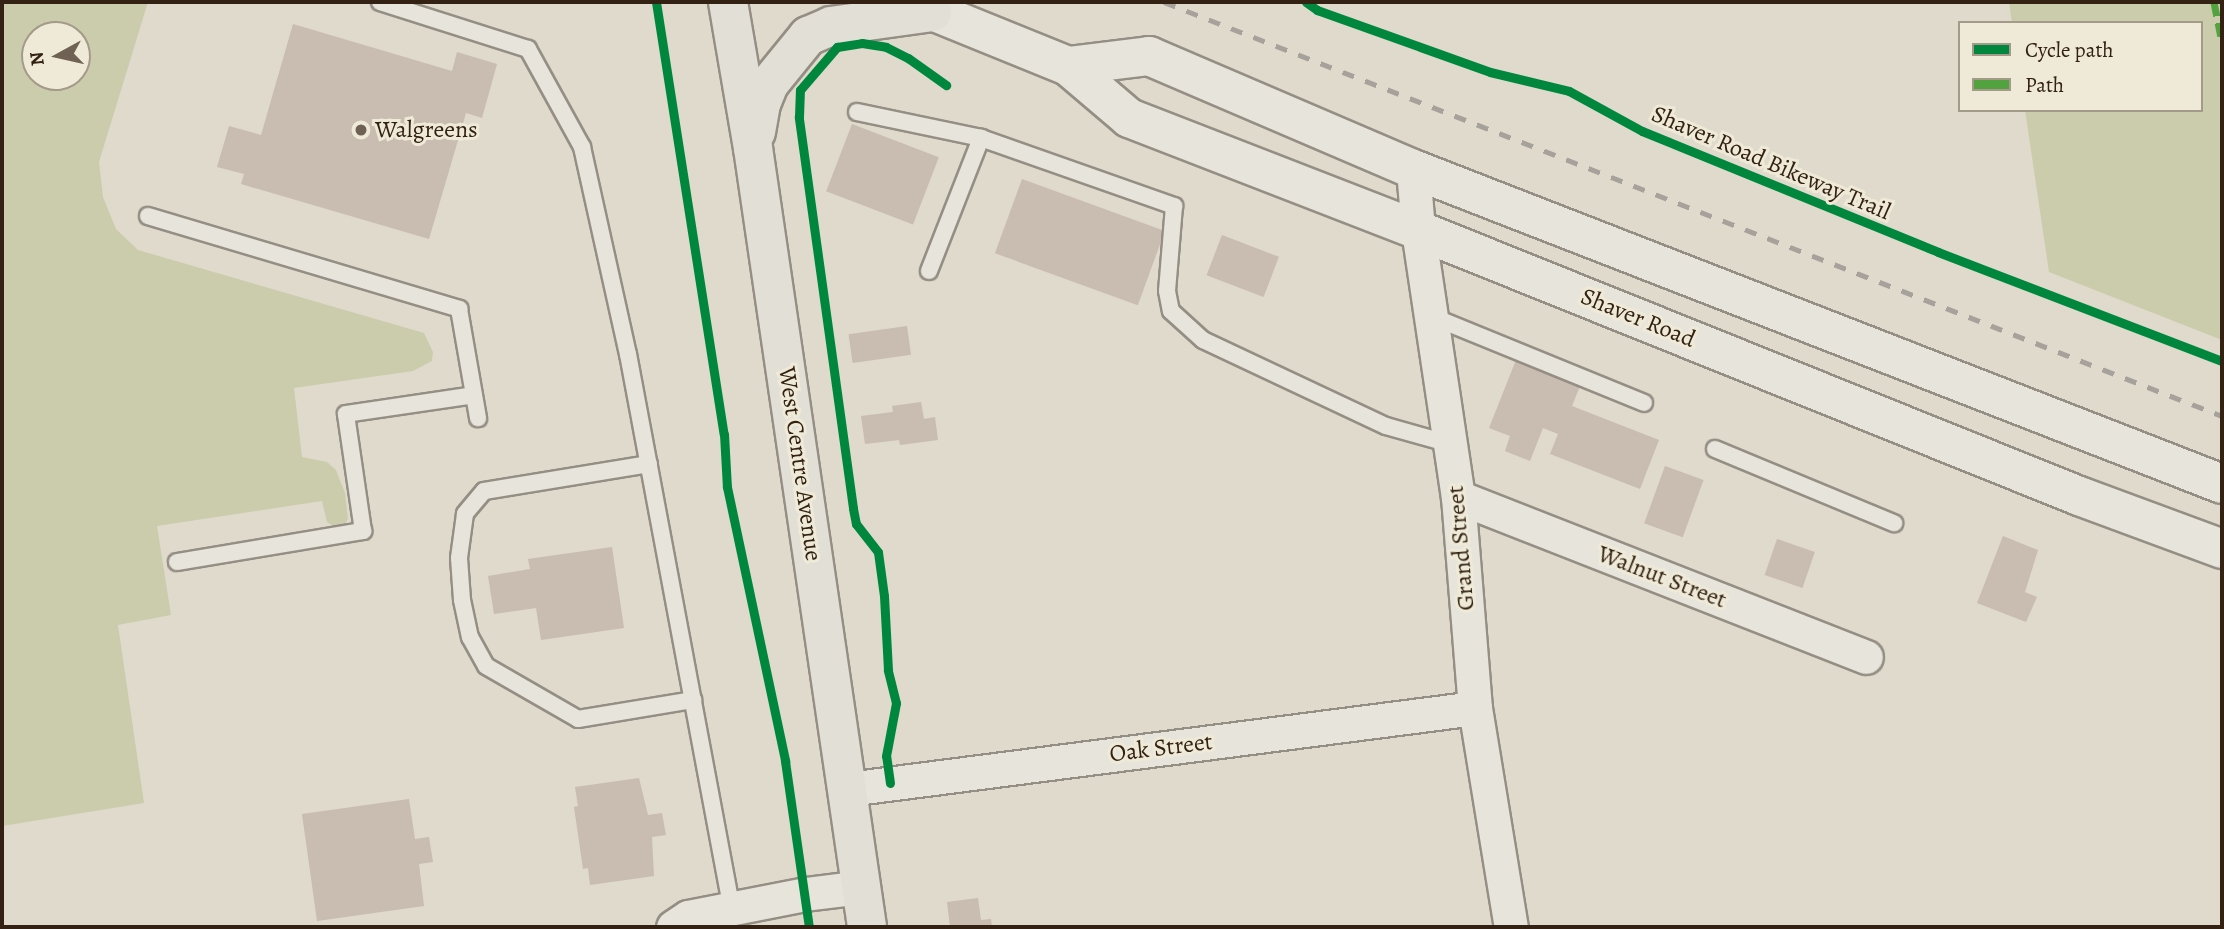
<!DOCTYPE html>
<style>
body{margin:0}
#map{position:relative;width:2224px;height:929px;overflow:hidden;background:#dfdacb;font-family:Alegreya,serif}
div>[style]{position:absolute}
.green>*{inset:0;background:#caccac}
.building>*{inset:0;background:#c9bcb0;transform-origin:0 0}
.roads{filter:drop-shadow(2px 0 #948e84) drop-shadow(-2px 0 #948e84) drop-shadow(0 2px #948e84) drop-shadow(0 -2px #948e84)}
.lane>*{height:16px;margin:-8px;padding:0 8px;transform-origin:8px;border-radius:8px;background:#e7e4dc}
.street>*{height:33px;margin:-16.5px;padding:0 16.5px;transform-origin:16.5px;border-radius:16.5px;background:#e7e4dc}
.secondary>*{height:38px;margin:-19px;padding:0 19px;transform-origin:19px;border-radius:19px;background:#e7e4dc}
.primary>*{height:38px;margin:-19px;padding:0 19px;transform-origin:19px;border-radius:19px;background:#e2dfd7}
.rail>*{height:5px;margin-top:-2.5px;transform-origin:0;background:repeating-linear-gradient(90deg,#a6a29b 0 12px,transparent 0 24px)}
.quiet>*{height:7px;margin-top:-3.5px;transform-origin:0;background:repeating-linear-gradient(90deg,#52a23f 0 14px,transparent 0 21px)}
.cycleway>*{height:9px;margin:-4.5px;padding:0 4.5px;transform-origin:4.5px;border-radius:4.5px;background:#00873e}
.dots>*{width:19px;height:19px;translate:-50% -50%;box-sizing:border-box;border:4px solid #efead8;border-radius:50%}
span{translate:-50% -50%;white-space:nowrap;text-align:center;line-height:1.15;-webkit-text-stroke:6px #efead8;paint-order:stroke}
.poi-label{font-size:24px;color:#332214}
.left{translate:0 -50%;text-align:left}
.street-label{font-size:24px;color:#332214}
.frame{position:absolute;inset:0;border:4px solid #332214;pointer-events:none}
.legend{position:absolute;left:1958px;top:21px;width:245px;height:91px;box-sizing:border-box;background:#efead8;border:2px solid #a49a8a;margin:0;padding:9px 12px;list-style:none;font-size:21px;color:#332214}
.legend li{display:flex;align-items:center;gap:14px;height:35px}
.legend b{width:35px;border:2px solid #a49a8a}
.north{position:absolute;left:21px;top:21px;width:70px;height:70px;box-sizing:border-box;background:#efead8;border:2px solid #a49a8a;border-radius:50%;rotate:262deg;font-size:19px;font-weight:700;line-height:28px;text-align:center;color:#332214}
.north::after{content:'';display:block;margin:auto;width:24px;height:32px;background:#6f6254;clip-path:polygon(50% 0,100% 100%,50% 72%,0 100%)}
</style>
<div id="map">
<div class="green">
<div style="clip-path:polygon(evenodd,2px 2px,148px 2px,99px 162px,103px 197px,116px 229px,138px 250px,424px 333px,433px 352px,432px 361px,413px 371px,294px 388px,302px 457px,327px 462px,336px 470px,345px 493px,348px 519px,344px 525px,335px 527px,327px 522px,322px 501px,157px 526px,171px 615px,118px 625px,144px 803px,2px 826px,2px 2px,35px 35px,77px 35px,77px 77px,35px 77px,35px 35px)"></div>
<div style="clip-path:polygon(2009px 2px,2222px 2px,2222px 340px,2049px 272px,2025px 110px,2201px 110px,2201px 23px,2012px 23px)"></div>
</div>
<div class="building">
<div style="clip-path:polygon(293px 24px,452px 71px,457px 52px,497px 64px,482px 118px,466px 113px,429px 239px,241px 184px,244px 174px,217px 167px,229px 126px,261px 135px)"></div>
<div style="left:852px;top:124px;width:93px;height:72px;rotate:21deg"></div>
<div style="left:1022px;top:179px;width:152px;height:79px;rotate:20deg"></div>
<div style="left:1222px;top:235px;width:61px;height:43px;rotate:21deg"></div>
<div style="left:907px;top:326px;width:29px;height:59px;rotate:82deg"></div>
<div style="clip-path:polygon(1516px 360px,1541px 370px,1542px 366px,1582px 381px,1572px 406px,1659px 440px,1640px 489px,1550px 454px,1558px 434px,1543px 428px,1530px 461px,1505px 451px,1510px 436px,1489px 428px)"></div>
<div style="clip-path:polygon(921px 402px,924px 419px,935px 417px,938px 440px,900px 445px,899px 440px,865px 444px,861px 416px,893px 412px,892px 406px)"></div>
<div style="left:1665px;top:466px;width:41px;height:61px;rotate:20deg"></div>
<div style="clip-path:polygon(2003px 536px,2038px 550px,2025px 592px,2037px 597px,2026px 622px,1977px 603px)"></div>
<div style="left:1777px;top:539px;width:40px;height:38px;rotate:19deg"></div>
<div style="clip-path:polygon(612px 547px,624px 628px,541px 640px,536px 608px,494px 614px,488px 576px,530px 569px,528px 559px)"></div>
<div style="clip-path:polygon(639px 778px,648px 815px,662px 813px,666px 835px,652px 837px,654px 876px,590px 885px,588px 868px,583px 869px,574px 807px,578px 806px,575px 787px)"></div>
<div style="clip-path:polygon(409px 799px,415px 839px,429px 837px,433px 862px,419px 864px,424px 906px,317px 921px,302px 814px)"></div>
<div style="clip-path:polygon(978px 898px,981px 920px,991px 919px,992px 927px,950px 927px,947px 902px)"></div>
</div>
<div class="roads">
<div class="lane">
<div style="left:380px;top:2px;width:155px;rotate:17.6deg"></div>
<div style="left:528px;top:49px;width:112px;rotate:61.1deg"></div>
<div style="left:582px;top:147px;width:212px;rotate:77.5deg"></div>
<div style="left:628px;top:354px;width:566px;rotate:79.41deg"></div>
<div style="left:857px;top:112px;width:127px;rotate:11.8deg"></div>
<div style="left:981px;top:138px;width:205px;rotate:19.4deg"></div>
<div style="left:1174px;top:206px;width:85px;rotate:94.7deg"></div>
<div style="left:1167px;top:291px;width:20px;rotate:79deg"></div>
<div style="left:1171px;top:311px;width:43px;rotate:42.2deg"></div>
<div style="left:1203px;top:340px;width:202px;rotate:25.2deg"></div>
<div style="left:1386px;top:426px;width:66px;rotate:15.7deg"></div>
<div style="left:148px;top:216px;width:325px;rotate:16.6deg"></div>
<div style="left:459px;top:309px;width:111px;rotate:80.1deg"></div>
<div style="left:929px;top:271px;width:143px;rotate:-68.6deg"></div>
<div style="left:1431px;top:316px;width:230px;rotate:22.2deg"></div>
<div style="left:1715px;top:449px;width:194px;rotate:22.5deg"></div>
<div style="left:649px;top:464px;width:167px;rotate:170.7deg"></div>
<div style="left:484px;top:491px;width:30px;rotate:130deg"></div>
<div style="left:465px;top:514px;width:44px;rotate:97.8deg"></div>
<div style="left:459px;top:558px;width:42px;rotate:85.9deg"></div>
<div style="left:462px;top:600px;width:38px;rotate:78deg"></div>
<div style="left:470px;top:637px;width:33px;rotate:61deg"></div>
<div style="left:486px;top:666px;width:106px;rotate:29.9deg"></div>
<div style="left:578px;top:719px;width:117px;rotate:-9.4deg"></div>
<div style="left:177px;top:562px;width:189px;rotate:-9.5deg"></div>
<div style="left:363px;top:531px;width:118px;rotate:-98.3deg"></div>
<div style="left:346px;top:414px;width:129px;rotate:-8.4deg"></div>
</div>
<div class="street">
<div style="left:1413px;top:169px;width:61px;rotate:85.3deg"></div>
<div style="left:1418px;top:230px;width:270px;rotate:81.5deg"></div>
<div style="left:1458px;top:497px;width:212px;rotate:85.4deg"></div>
<div style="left:1475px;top:708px;width:222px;rotate:80.7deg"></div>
<div style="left:1458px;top:497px;width:438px;rotate:21.4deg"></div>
<div style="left:848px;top:789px;width:632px;rotate:-7.36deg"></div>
<div style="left:673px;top:927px;width:18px;rotate:-34deg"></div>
<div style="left:688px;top:917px;width:119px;rotate:-11.1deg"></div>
<div style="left:805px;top:894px;width:56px;rotate:-7.1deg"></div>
</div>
<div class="secondary">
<div style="left:910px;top:2px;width:170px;rotate:22.1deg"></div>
<div style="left:1068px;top:66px;width:80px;rotate:40.4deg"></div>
<div style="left:1129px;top:118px;width:310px;rotate:21.2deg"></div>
<div style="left:1418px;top:230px;width:713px;rotate:21.92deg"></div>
<div style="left:2079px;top:496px;width:153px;rotate:20.3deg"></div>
<div style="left:1068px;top:66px;width:82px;rotate:-7deg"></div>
<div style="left:1149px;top:56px;width:287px;rotate:23.2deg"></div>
<div style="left:1413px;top:169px;width:868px;rotate:21.27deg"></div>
</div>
<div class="primary">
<div style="left:728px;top:2px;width:148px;rotate:80.3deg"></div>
<div style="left:753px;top:148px;width:787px;rotate:81.67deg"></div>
<div style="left:756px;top:132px;width:28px;rotate:-80deg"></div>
<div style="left:761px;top:104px;width:22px;rotate:-68deg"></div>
<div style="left:769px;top:84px;width:62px;rotate:-50.9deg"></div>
<div style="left:808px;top:36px;width:25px;rotate:-23deg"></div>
<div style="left:831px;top:26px;width:102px;rotate:-7.9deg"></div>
</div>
</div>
<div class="rail">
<div style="left:1164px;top:2px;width:1136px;rotate:21.37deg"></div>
</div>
<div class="quiet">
<div style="left:2214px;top:2px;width:41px;rotate:78.7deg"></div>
</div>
<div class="cycleway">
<div style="left:656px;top:2px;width:437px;rotate:81.1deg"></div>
<div style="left:724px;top:434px;width:53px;rotate:86.8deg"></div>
<div style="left:727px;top:487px;width:280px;rotate:78deg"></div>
<div style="left:785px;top:761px;width:168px;rotate:81.8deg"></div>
<div style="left:1306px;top:2px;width:14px;rotate:36deg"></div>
<div style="left:1317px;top:10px;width:184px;rotate:19.7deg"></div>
<div style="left:1490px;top:72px;width:81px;rotate:13.5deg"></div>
<div style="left:1569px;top:91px;width:83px;rotate:28.7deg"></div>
<div style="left:1642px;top:131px;width:320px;rotate:22.2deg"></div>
<div style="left:1938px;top:252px;width:304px;rotate:21deg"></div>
<div style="left:890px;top:783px;width:27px;rotate:-98deg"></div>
<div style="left:886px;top:756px;width:54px;rotate:-79.3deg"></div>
<div style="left:896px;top:703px;width:34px;rotate:-104deg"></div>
<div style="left:888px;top:670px;width:74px;rotate:-93.1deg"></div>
<div style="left:884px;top:596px;width:44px;rotate:-97.8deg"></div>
<div style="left:878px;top:552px;width:36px;rotate:-128deg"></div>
<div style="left:856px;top:524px;width:16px;rotate:-101deg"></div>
<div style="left:853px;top:508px;width:395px;rotate:-97.9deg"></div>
<div style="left:799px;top:117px;width:27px;rotate:-88deg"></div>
<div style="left:800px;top:90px;width:57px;rotate:-49.3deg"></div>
<div style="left:837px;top:47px;width:25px;rotate:-9deg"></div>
<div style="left:862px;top:43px;width:24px;rotate:9deg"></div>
<div style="left:886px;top:47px;width:25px;rotate:27deg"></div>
<div style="left:908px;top:58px;width:47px;rotate:35.4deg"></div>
</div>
<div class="dots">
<div style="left:361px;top:130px;background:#6f6254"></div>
</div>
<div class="poi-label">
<span class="left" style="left:375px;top:130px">Walgreens</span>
</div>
<div class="street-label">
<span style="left:1771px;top:163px;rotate:23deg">Shaver Road Bikeway Trail</span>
<span style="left:1638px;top:318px;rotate:22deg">Shaver Road</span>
<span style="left:800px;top:464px;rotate:82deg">West Centre Avenue</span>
<span style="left:1461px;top:548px;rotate:-95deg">Grand Street</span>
<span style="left:1662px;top:577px;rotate:21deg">Walnut Street</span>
<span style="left:1161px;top:748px;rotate:-7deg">Oak Street</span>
</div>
<div class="frame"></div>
<ul class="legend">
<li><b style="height:9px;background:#00873e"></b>Cycle path</li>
<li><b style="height:9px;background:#52a23f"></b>Path</li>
</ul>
<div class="north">N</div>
</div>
